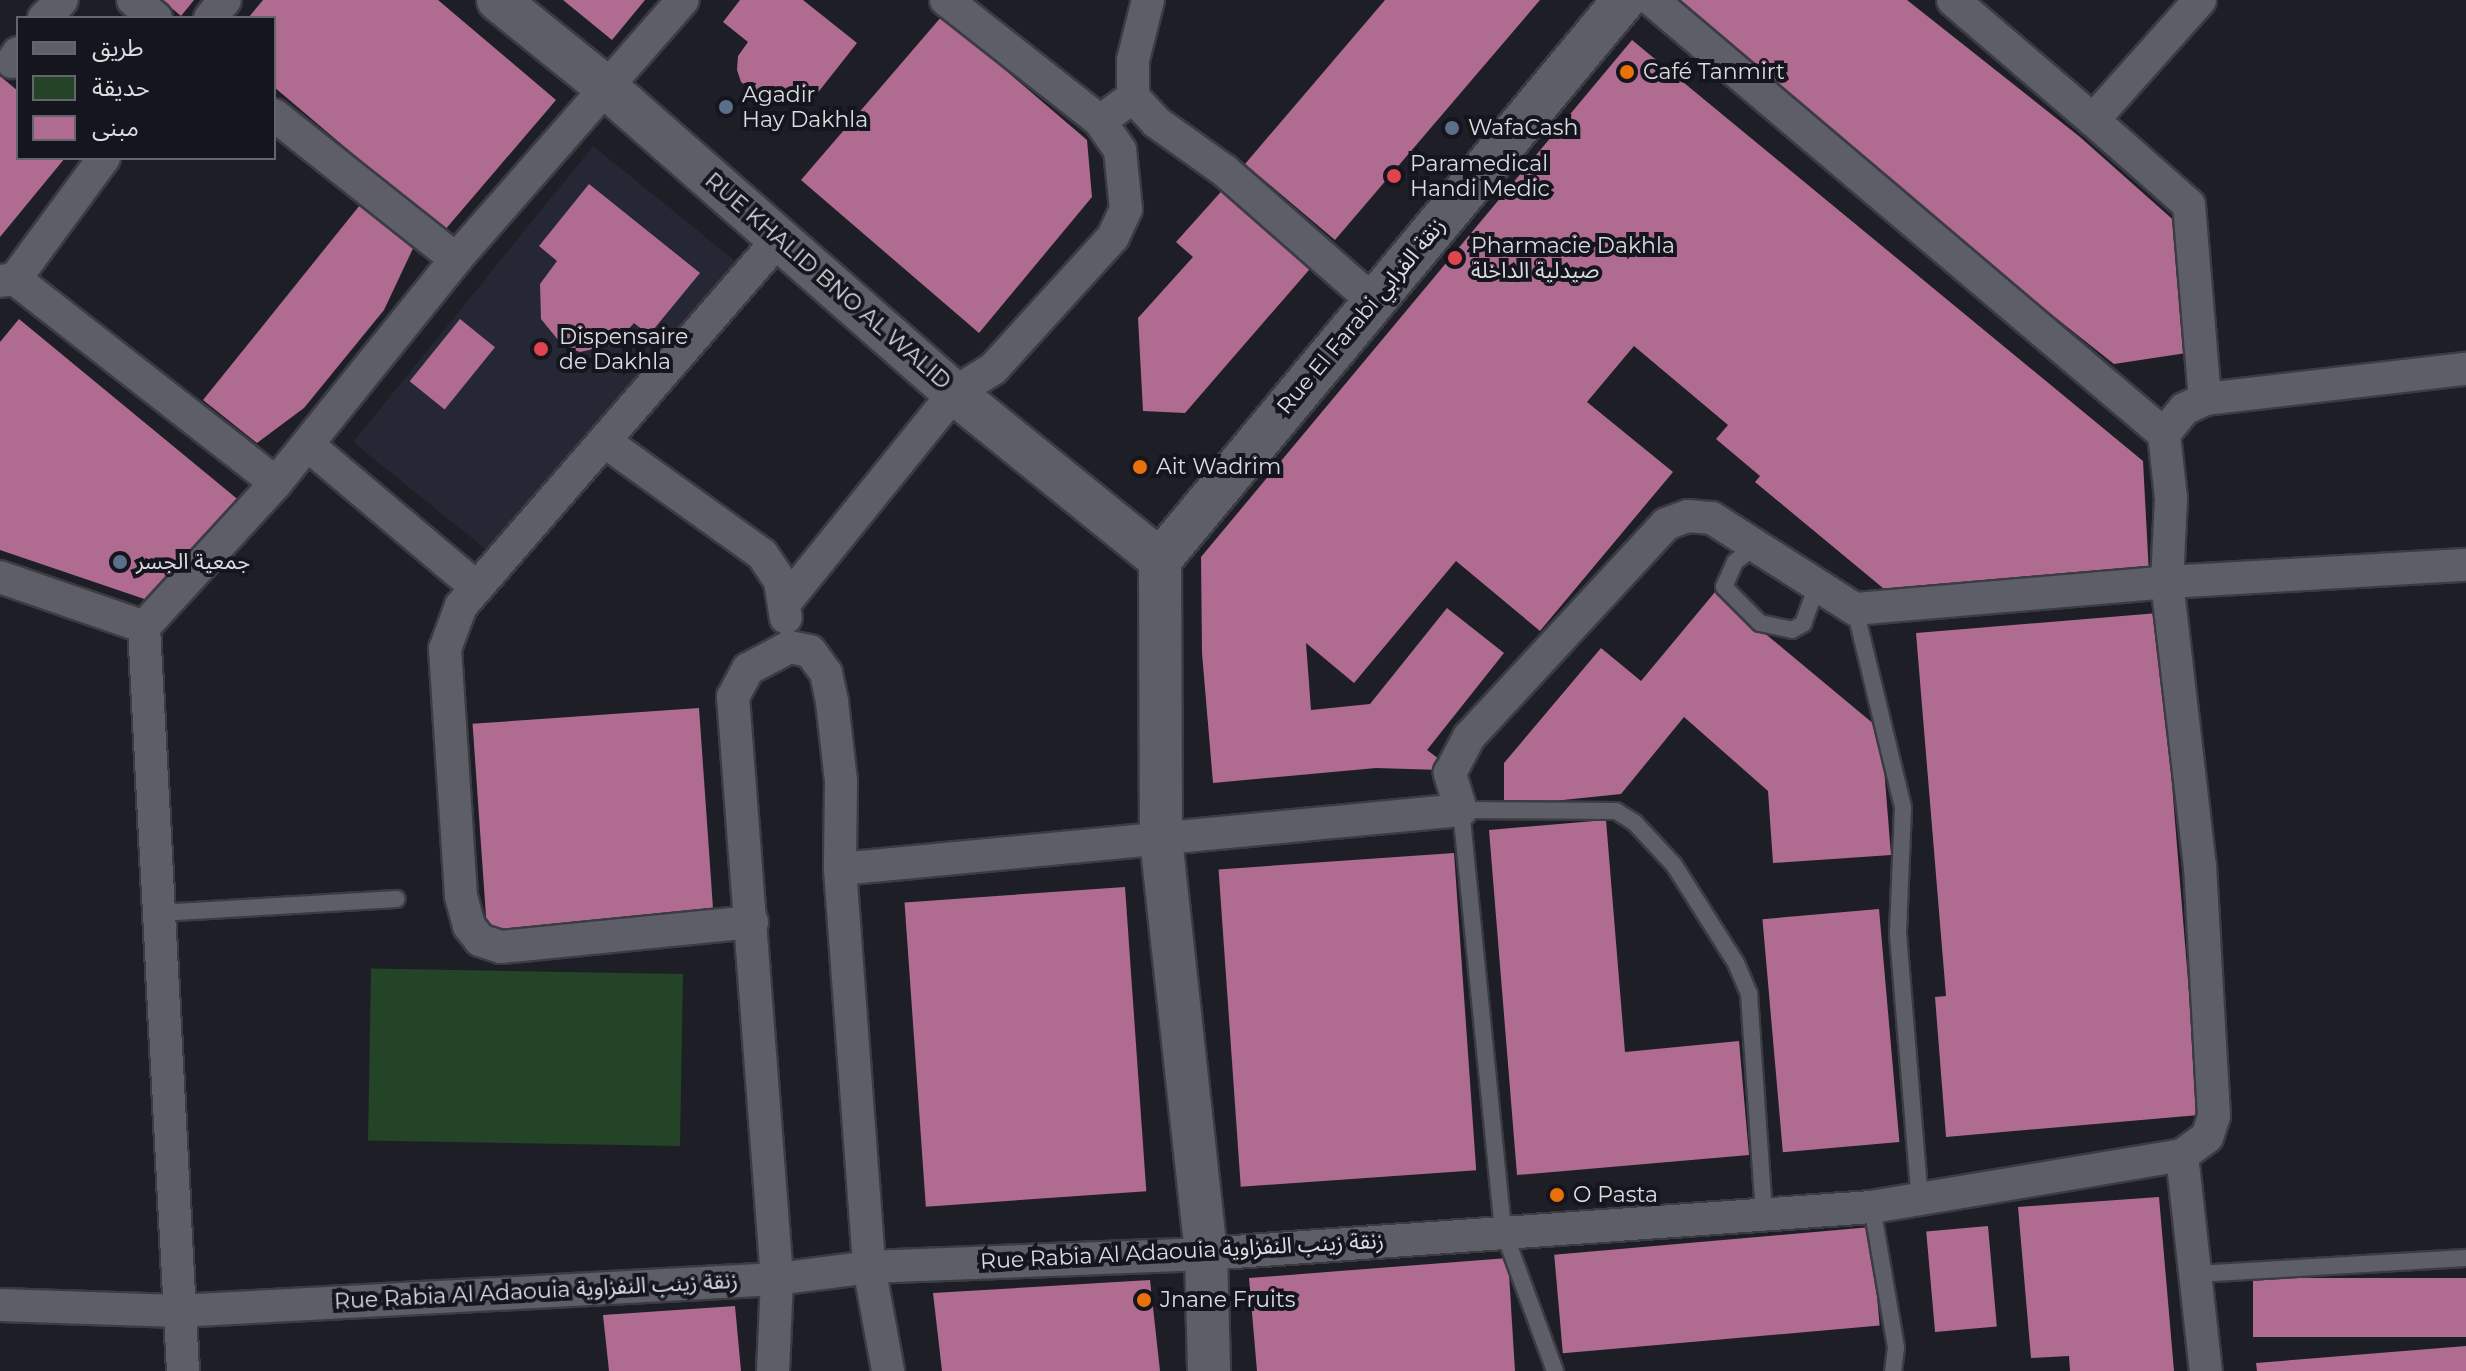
<!DOCTYPE html>
<meta charset="utf-8">
<style>
body{margin:0}
#map{position:relative;width:2466px;height:1371px;overflow:hidden;background:#1e1e27;font-family:Montserrat,"Noto Sans Arabic",sans-serif}
div>[style]{position:absolute}
.built>*{inset:0;background:#262735;transform-origin:0 0}
.green>*{inset:0;background:#244427;transform-origin:0 0}
.building>*{inset:0;background:#af6c90;transform-origin:0 0}
.roads{filter:drop-shadow(2px 0 #3b3b42) drop-shadow(-2px 0 #3b3b42) drop-shadow(0 2px #3b3b42) drop-shadow(0 -2px #3b3b42)}
.service>*{height:16px;margin:-8px;padding:0 8px;transform-origin:8px;border-radius:8px;background:#5e5e69}
.minor>*{height:32px;margin:-16px;padding:0 16px;transform-origin:16px;border-radius:16px;background:#5e5e69}
.tertiary>*{height:42px;margin:-21px;padding:0 21px;transform-origin:21px;border-radius:21px;background:#5e5e69}
.dots>*{width:22px;height:22px;translate:-50% -50%;box-sizing:border-box;border:4px solid #15151d;border-radius:50%}
span{translate:-50% -50%;white-space:nowrap;text-align:center;line-height:1.15;-webkit-text-stroke:8px #15151d;paint-order:stroke}
.poi-label{font-size:22px;color:#dbdce2}
.left{translate:0 -50%;text-align:left}
.street-label{font-size:22px;color:#dbdce2}
.legend{position:absolute;left:16px;top:16px;width:260px;height:144px;box-sizing:border-box;background:#15151d;border:2px solid #64656c;margin:0;padding:10px 14px;list-style:none;font-size:24px;color:#dbdce2}
.legend li{display:flex;align-items:center;gap:16px;height:40px}
.legend b{width:40px;border:2px solid #64656c}
</style>
<div id="map">
<div class="built">
<div style="left:593px;top:146px;width:186px;height:381px;rotate:39deg"></div>
</div>
<div class="green">
<div style="left:683px;top:974px;width:172px;height:312px;rotate:91deg"></div>
</div>
<div class="building">
<div style="clip-path:polygon(162px 0,194px 0,181px 16px)"></div>
<div style="clip-path:polygon(263px 0,438px 0,556px 100px,444px 231px,274px 87px,274px 18px,248px 18px)"></div>
<div style="clip-path:polygon(563px 0,645px 0,612px 40px)"></div>
<div style="clip-path:polygon(740px 0,803px 0,857px 43px,816px 95px,798px 81px,786px 94px,761px 97px,741px 82px,737px 70px,738px 56px,748px 42px,723px 22px)"></div>
<div style="clip-path:polygon(1385px 0,1540px 0,1335px 240px,1245px 164px)"></div>
<div style="clip-path:polygon(1668px 0,1907px 0,2080px 137px,2179px 225px,2193px 352px,2114px 364px,1663px 6px)"></div>
<div style="clip-path:polygon(942px 16px,1087px 140px,1092px 197px,979px 333px,801px 180px)"></div>
<div style="clip-path:polygon(1632px 40px,2143px 461px,2149px 574px,1895px 598px,1755px 482px,1760px 476px,1716px 439px,1728px 425px,1634px 346px,1587px 402px,1673px 472px,1540px 631px,1456px 561px,1354px 683px,1306px 643px,1311px 710px,1370px 704px,1447px 608px,1504px 653px,1427px 750px,1443px 762px,1441px 770px,1376px 768px,1213px 783px,1202px 653px,1201px 557px)"></div>
<div style="clip-path:polygon(0 76px,18px 91px,18px 158px,65px 158px,0 237px)"></div>
<div style="clip-path:polygon(589px 184px,700px 273px,649px 335px,634px 323px,615px 344px,580px 352px,563px 346px,541px 319px,540px 284px,557px 261px,539px 246px)"></div>
<div style="clip-path:polygon(1227px 185px,1315px 263px,1185px 413px,1143px 411px,1138px 318px,1193px 257px,1176px 242px)"></div>
<div style="clip-path:polygon(364px 200px,416px 242px,384px 310px,304px 408px,257px 443px,203px 400px)"></div>
<div style="clip-path:polygon(19px 319px,241px 502px,162px 605px,0 550px,0 342px)"></div>
<div style="left:460px;top:319px;width:45px;height:80px;rotate:39deg"></div>
<div style="clip-path:polygon(1715px 592px,1881px 730px,1891px 855px,1773px 863px,1768px 791px,1684px 717px,1621px 794px,1504px 806px,1504px 763px,1601px 648px,1641px 681px)"></div>
<div style="clip-path:polygon(2158px 613px,2199px 1115px,1946px 1137px,1935px 997px,1946px 996px,1916px 633px)"></div>
<div style="left:699px;top:708px;width:207px;height:227px;rotate:86deg"></div>
<div style="clip-path:polygon(1606px 820px,1625px 1052px,1739px 1041px,1749px 1155px,1517px 1175px,1489px 830px)"></div>
<div style="left:1454px;top:853px;width:318px;height:236px;rotate:86deg"></div>
<div style="left:1125px;top:887px;width:305px;height:221px;rotate:86deg"></div>
<div style="left:1879px;top:909px;width:234px;height:117px;rotate:85deg"></div>
<div style="clip-path:polygon(2159px 1197px,2174px 1371px,2070px 1371px,2069px 1356px,2031px 1358px,2018px 1207px)"></div>
<div style="left:1988px;top:1226px;width:101px;height:62px;rotate:85deg"></div>
<div style="left:1871px;top:1227px;width:99px;height:318px;rotate:85deg"></div>
<div style="clip-path:polygon(1508px 1258px,1515px 1371px,1257px 1371px,1249px 1278px)"></div>
<div style="left:2466px;top:1278px;width:59px;height:213px;rotate:90deg"></div>
<div style="clip-path:polygon(1150px 1280px,1160px 1371px,942px 1371px,933px 1293px)"></div>
<div style="clip-path:polygon(735px 1306px,741px 1371px,609px 1371px,603px 1315px)"></div>
<div style="clip-path:polygon(2466px 1346px,2466px 1371px,2257px 1371px,2256px 1363px)"></div>
</div>
<div class="roads">
<div class="service">
<div style="left:1756px;top:546px;width:26px;rotate:143deg"></div>
<div style="left:1735px;top:562px;width:27px;rotate:114deg"></div>
<div style="left:1724px;top:587px;width:51px;rotate:45deg"></div>
<div style="left:1760px;top:623px;width:33px;rotate:12deg"></div>
<div style="left:1792px;top:630px;width:13px;rotate:-29deg"></div>
<div style="left:1803px;top:624px;width:37px;rotate:-70deg"></div>
<div style="left:1855px;top:609px;width:205px;rotate:76.4deg"></div>
<div style="left:1903px;top:808px;width:126px;rotate:92.3deg"></div>
<div style="left:1898px;top:934px;width:269px;rotate:85.3deg"></div>
<div style="left:159px;top:913px;width:238px;rotate:-3.4deg"></div>
<div style="left:1872px;top:1207px;width:143px;rotate:80.3deg"></div>
<div style="left:1896px;top:1348px;width:23px;rotate:97deg"></div>
<div style="left:2197px;top:1274px;width:269px;rotate:-3.4deg"></div>
<div style="left:1555px;top:1371px;width:150px;rotate:-110.2deg"></div>
<div style="left:1503px;top:1230px;width:422px;rotate:-95.7deg"></div>
<div style="left:1461px;top:810px;width:155px;rotate:0.4deg"></div>
<div style="left:1616px;top:811px;width:22px;rotate:32deg"></div>
<div style="left:1635px;top:823px;width:57px;rotate:47.1deg"></div>
<div style="left:1674px;top:865px;width:116px;rotate:57.7deg"></div>
<div style="left:1736px;top:963px;width:34px;rotate:67deg"></div>
<div style="left:1749px;top:994px;width:221px;rotate:86.1deg"></div>
</div>
<div class="minor">
<div style="left:133px;top:0;width:29px;rotate:38deg"></div>
<div style="left:1652px;top:0;width:671px;rotate:40.29deg"></div>
<div style="left:2164px;top:434px;width:64px;rotate:83.8deg"></div>
<div style="left:2171px;top:498px;width:84px;rotate:92.7deg"></div>
<div style="left:2167px;top:582px;width:286px;rotate:83.4deg"></div>
<div style="left:2200px;top:866px;width:250px;rotate:86.8deg"></div>
<div style="left:2214px;top:1116px;width:22px;rotate:108deg"></div>
<div style="left:2207px;top:1137px;width:31px;rotate:144deg"></div>
<div style="left:2182px;top:1155px;width:217px;rotate:83.7deg"></div>
<div style="left:1953px;top:0;width:184px;rotate:40.6deg"></div>
<div style="left:2200px;top:0;width:161px;rotate:131.7deg"></div>
<div style="left:2093px;top:120px;width:128px;rotate:41.5deg"></div>
<div style="left:2189px;top:205px;width:195px;rotate:85.3deg"></div>
<div style="left:44px;top:18px;width:25px;rotate:-45deg"></div>
<div style="left:210px;top:18px;width:23px;rotate:-50deg"></div>
<div style="left:12px;top:62px;width:11px;rotate:-56deg"></div>
<div style="left:1133px;top:97px;width:37px;rotate:-90deg"></div>
<div style="left:1133px;top:60px;width:62px;rotate:-76deg"></div>
<div style="left:274px;top:115px;width:232px;rotate:38.4deg"></div>
<div style="left:1100px;top:121px;width:41px;rotate:-36deg"></div>
<div style="left:1133px;top:97px;width:34px;rotate:47deg"></div>
<div style="left:1156px;top:122px;width:85px;rotate:35.4deg"></div>
<div style="left:1225px;top:171px;width:197px;rotate:41.3deg"></div>
<div style="left:15px;top:279px;width:150px;rotate:-53.7deg"></div>
<div style="left:0;top:281px;width:15px;rotate:-8deg"></div>
<div style="left:15px;top:279px;width:331px;rotate:38deg"></div>
<div style="left:2164px;top:434px;width:32px;rotate:-51deg"></div>
<div style="left:2184px;top:409px;width:23px;rotate:-25deg"></div>
<div style="left:2205px;top:399px;width:263px;rotate:-6.6deg"></div>
<div style="left:604px;top:441px;width:194px;rotate:35.6deg"></div>
<div style="left:762px;top:554px;width:32px;rotate:56deg"></div>
<div style="left:780px;top:581px;width:37px;rotate:81deg"></div>
<div style="left:308px;top:445px;width:221px;rotate:40.2deg"></div>
<div style="left:0;top:577px;width:152px;rotate:19.1deg"></div>
<div style="left:784px;top:604px;width:271px;rotate:-51.1deg"></div>
<div style="left:954px;top:393px;width:46px;rotate:-31.6deg"></div>
<div style="left:993px;top:369px;width:178px;rotate:-47.7deg"></div>
<div style="left:1113px;top:237px;width:31px;rotate:-65deg"></div>
<div style="left:1126px;top:209px;width:59px;rotate:-95.8deg"></div>
<div style="left:1120px;top:150px;width:35px;rotate:-125deg"></div>
<div style="left:1100px;top:121px;width:196px;rotate:-141.8deg"></div>
<div style="left:840px;top:869px;width:624px;rotate:-5.43deg"></div>
<div style="left:1461px;top:810px;width:39px;rotate:-107deg"></div>
<div style="left:1450px;top:773px;width:41px;rotate:-62.2deg"></div>
<div style="left:1469px;top:737px;width:290px;rotate:-47.2deg"></div>
<div style="left:1666px;top:524px;width:23px;rotate:-20deg"></div>
<div style="left:1688px;top:516px;width:24px;rotate:5deg"></div>
<div style="left:1712px;top:518px;width:169px;rotate:32.5deg"></div>
<div style="left:1855px;top:609px;width:313px;rotate:-4.9deg"></div>
<div style="left:2167px;top:582px;width:299px;rotate:-3.3deg"></div>
<div style="left:752px;top:922px;width:252px;rotate:174.3deg"></div>
<div style="left:501px;top:947px;width:22px;rotate:-162deg"></div>
<div style="left:480px;top:940px;width:18px;rotate:-128deg"></div>
<div style="left:469px;top:926px;width:31px;rotate:-105deg"></div>
<div style="left:461px;top:896px;width:248px;rotate:-93.7deg"></div>
<div style="left:445px;top:649px;width:46px;rotate:-69.6deg"></div>
<div style="left:461px;top:606px;width:487px;rotate:-49.1deg"></div>
<div style="left:0;top:1305px;width:178px;rotate:1.9deg"></div>
<div style="left:178px;top:1311px;width:600px;rotate:-3.06deg"></div>
<div style="left:777px;top:1279px;width:93px;rotate:-7.4deg"></div>
<div style="left:869px;top:1267px;width:337px;rotate:-2.2deg"></div>
<div style="left:1206px;top:1254px;width:668px;rotate:-4.04deg"></div>
<div style="left:1872px;top:1207px;width:314px;rotate:-9.5deg"></div>
<div style="left:183px;top:1371px;width:745px;rotate:-93deg"></div>
<div style="left:144px;top:627px;width:195px;rotate:-47.5deg"></div>
<div style="left:276px;top:483px;width:287px;rotate:-51.2deg"></div>
<div style="left:456px;top:259px;width:344px;rotate:-48.8deg"></div>
<div style="left:773px;top:1371px;width:92px;rotate:-87.5deg"></div>
<div style="left:777px;top:1279px;width:584px;rotate:-94.32deg"></div>
<div style="left:733px;top:697px;width:32px;rotate:-62deg"></div>
<div style="left:748px;top:669px;width:47px;rotate:-28.2deg"></div>
<div style="left:789px;top:647px;width:21px;rotate:11deg"></div>
<div style="left:810px;top:651px;width:27px;rotate:54deg"></div>
<div style="left:826px;top:673px;width:30px;rotate:78deg"></div>
<div style="left:832px;top:702px;width:80px;rotate:83.5deg"></div>
<div style="left:841px;top:781px;width:88px;rotate:90.7deg"></div>
<div style="left:840px;top:869px;width:399px;rotate:85.8deg"></div>
<div style="left:869px;top:1267px;width:106px;rotate:79.6deg"></div>
</div>
<div class="tertiary">
<div style="left:498px;top:0;width:140px;rotate:38.9deg"></div>
<div style="left:607px;top:88px;width:462px;rotate:41.3deg"></div>
<div style="left:954px;top:393px;width:265px;rotate:39deg"></div>
<div style="left:1160px;top:560px;width:279px;rotate:89.8deg"></div>
<div style="left:1161px;top:839px;width:417px;rotate:83.8deg"></div>
<div style="left:1206px;top:1254px;width:117px;rotate:88.5deg"></div>
<div style="left:1160px;top:560px;width:727px;rotate:-50.36deg"></div>
</div>
</div>
<div class="dots">
<div style="left:1627px;top:72px;background:#e8710a"></div>
<div style="left:726px;top:107px;background:#5c6f8a"></div>
<div style="left:1452px;top:128px;background:#5c6f8a"></div>
<div style="left:1394px;top:176px;background:#e0444e"></div>
<div style="left:1455px;top:258px;background:#e0444e"></div>
<div style="left:541px;top:349px;background:#e0444e"></div>
<div style="left:1140px;top:467px;background:#e8710a"></div>
<div style="left:120px;top:562px;background:#5c6f8a"></div>
<div style="left:1557px;top:1195px;background:#e8710a"></div>
<div style="left:1144px;top:1300px;background:#e8710a"></div>
</div>
<div class="poi-label">
<span class="left" style="left:1643px;top:72px">Café Tanmirt</span>
<span class="left" style="left:742px;top:107px">Agadir<br>Hay Dakhla</span>
<span class="left" style="left:1468px;top:128px">WafaCash</span>
<span class="left" style="left:1410px;top:176px">Paramedical<br>Handi Medic</span>
<span class="left" style="left:1471px;top:258px">Pharmacie Dakhla<br>صيدلية الداخلة</span>
<span class="left" style="left:559px;top:349px">Dispensaire<br>de Dakhla</span>
<span class="left" style="left:1156px;top:467px">Ait Wadrim</span>
<span class="left" style="left:136px;top:562px">جمعية الجسر</span>
<span class="left" style="left:1573px;top:1195px">O Pasta</span>
<span class="left" style="left:1160px;top:1300px">Jnane Fruits</span>
</div>
<div class="street-label">
<span style="left:828px;top:281px;rotate:41deg">RUE KHALID BNO AL WALID</span>
<span style="left:1361px;top:316px;rotate:-50deg">Rue El Farabi زنقة الفرابي</span>
<span style="left:1182px;top:1251px;rotate:-3deg">Rue Rabia Al Adaouia زنقة زينب النفزاوية</span>
<span style="left:536px;top:1291px;rotate:-3deg">Rue Rabia Al Adaouia زنقة زينب النفزاوية</span>
</div>
<ul class="legend">
<li><b style="height:10px;background:#5e5e69"></b>طريق</li>
<li><b style="height:22px;background:#244427"></b>حديقة</li>
<li><b style="height:22px;background:#af6c90"></b>مبنى</li>
</ul>
</div>
